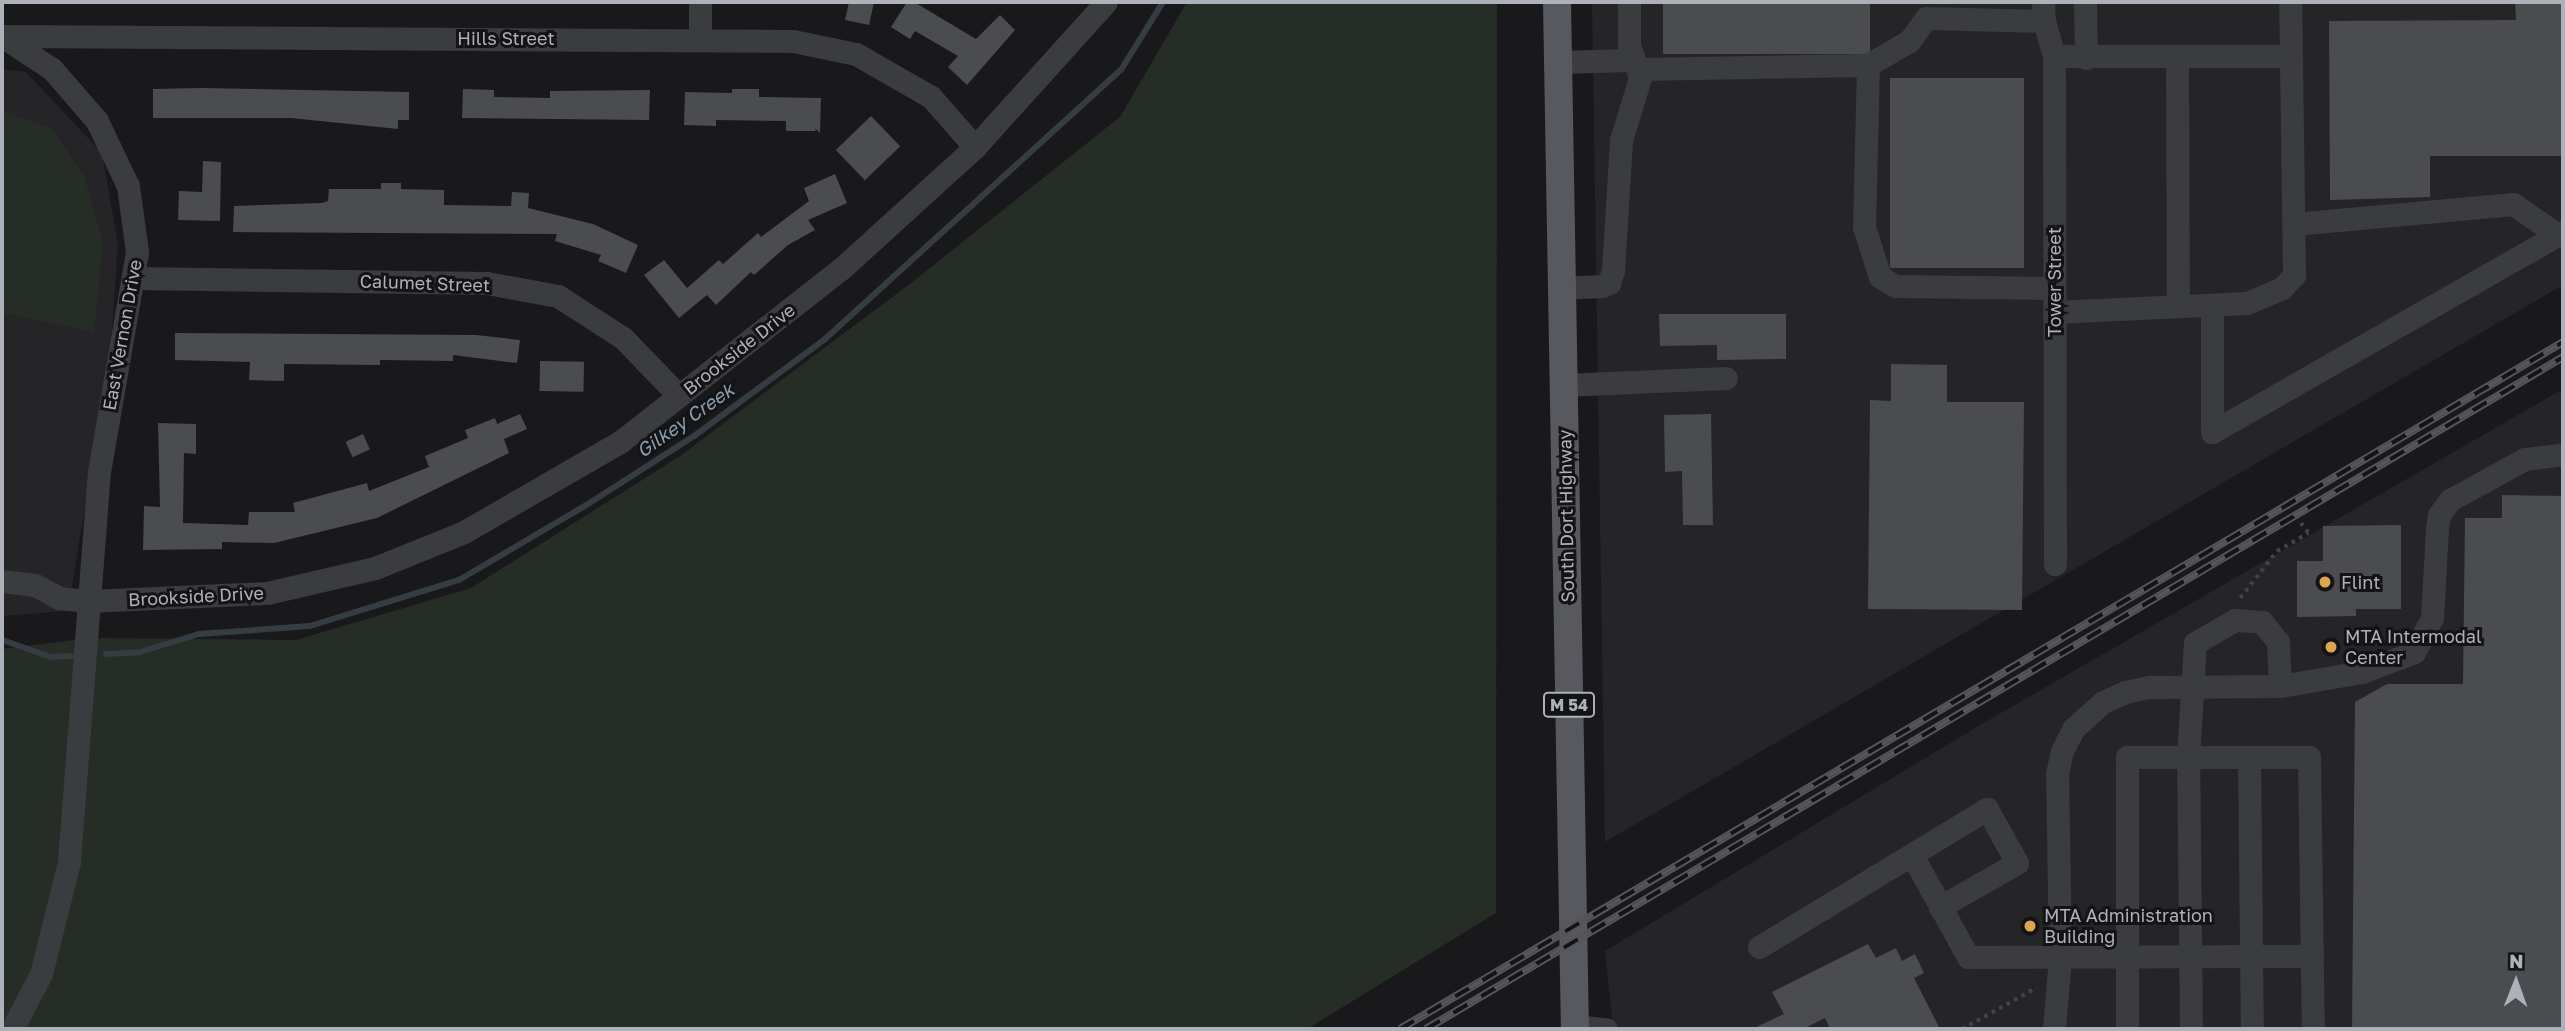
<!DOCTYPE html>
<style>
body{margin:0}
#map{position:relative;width:2565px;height:1031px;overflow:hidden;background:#19191b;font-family:"Golos Text",sans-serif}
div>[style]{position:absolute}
.built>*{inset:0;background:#252528}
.green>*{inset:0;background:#262c26}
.stream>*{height:6px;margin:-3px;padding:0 3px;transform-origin:3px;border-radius:3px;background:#353c42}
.building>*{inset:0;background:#4b4c50;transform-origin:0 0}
.path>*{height:3.5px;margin-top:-1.75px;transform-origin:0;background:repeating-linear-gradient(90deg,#414346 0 3.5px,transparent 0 8.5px)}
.minor>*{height:23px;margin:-11.5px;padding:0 11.5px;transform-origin:11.5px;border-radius:11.5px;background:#3b3c3f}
.major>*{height:28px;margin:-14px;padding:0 14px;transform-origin:14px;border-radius:14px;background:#57595e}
.rail>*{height:8px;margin-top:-4px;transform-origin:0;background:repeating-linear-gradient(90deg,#141416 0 16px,#54565a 0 32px);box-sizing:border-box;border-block:2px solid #54565a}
.dots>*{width:19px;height:19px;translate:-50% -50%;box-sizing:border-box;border:4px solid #141416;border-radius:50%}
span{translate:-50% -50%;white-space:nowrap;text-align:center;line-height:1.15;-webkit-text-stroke:6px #141416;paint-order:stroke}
.shield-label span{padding:2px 5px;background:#141416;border:2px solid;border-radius:5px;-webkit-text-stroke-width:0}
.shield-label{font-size:16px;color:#adb1b9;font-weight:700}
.street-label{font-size:18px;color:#adb1b9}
.poi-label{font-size:18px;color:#adb1b9}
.left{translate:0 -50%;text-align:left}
.water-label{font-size:19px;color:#899faf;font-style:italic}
.frame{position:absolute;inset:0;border:4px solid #adb1b9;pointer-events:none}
.north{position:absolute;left:2481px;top:947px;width:70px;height:70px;-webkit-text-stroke:5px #141416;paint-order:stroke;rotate:1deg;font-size:19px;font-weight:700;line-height:28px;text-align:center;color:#adb1b9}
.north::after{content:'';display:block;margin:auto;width:24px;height:32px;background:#adb1b9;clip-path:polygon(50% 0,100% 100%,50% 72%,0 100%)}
</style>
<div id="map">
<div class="built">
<div style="clip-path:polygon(1592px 2px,2563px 2px,2563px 285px,1605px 842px)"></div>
<div style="clip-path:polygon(2px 69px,26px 72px,102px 153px,118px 244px,111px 347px,68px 611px,2px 616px)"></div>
<div style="clip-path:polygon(2563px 389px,2563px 1029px,1613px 1029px,1605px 951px,1980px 725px)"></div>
</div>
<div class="green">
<div style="clip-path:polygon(1187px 2px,1497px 2px,1496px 913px,1307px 1029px,2px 1029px,2px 649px,90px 638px,296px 640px,471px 588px,680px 456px,911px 283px,1120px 117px)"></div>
<div style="clip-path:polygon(4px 112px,53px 129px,84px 176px,103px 241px,94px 332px,2px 313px)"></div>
</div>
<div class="stream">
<div style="left:2px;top:640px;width:52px;rotate:19.1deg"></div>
<div style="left:51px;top:657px;width:20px;rotate:-3deg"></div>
<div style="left:106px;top:654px;width:34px;rotate:-3deg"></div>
<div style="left:140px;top:652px;width:62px;rotate:-17deg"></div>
<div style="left:199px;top:634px;width:111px;rotate:-4.1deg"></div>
<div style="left:310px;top:626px;width:156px;rotate:-17.2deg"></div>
<div style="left:459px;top:580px;width:150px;rotate:-30.5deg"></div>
<div style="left:588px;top:504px;width:126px;rotate:-32.7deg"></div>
<div style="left:694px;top:436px;width:163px;rotate:-36.5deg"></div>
<div style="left:825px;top:339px;width:400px;rotate:-42.3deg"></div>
<div style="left:1121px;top:70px;width:80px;rotate:-58.3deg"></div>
</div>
<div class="building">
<div style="clip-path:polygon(849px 2px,874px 2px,869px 25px,845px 20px)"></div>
<div style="clip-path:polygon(907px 2px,914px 2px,976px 39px,1000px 15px,1015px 30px,967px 85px,948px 67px,958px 56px,915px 31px,910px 39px,891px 27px)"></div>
<div style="left:1663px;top:2px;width:207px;height:52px"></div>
<div style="clip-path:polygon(2515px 2px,2563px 2px,2563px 156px,2430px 156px,2430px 197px,2330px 200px,2329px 21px,2516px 20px)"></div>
<div style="left:1890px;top:78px;width:134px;height:190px"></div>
<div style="clip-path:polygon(201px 88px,409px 92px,409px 120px,398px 120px,398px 129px,291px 118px,153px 118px,153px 89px)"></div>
<div style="clip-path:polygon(463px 89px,494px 90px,494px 97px,550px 98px,550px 91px,650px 90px,649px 120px,462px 118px)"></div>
<div style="clip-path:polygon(732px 89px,759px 89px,759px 97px,821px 98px,820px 133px,815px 128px,816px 131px,786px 131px,786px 121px,716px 120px,716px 126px,684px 125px,685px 92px,732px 93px)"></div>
<div style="left:871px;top:116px;width:42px;height:49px;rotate:46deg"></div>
<div style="clip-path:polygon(203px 161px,221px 162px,220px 221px,178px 220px,179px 191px,202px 192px)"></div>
<div style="clip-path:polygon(835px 174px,847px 203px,808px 220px,815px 230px,788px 245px,754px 275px,751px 272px,716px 305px,707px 295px,679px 318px,644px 275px,664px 260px,687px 288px,719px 260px,723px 264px,758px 233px,761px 237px,809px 201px,804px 188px)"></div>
<div style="clip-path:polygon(381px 183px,401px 183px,401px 189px,444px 190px,444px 205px,511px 206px,512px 192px,529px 193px,528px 208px,593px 224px,638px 245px,626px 273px,598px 261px,601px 255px,555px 241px,557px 234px,233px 232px,234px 206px,322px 203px,328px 201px,329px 189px,381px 189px)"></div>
<div style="clip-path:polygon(1659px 314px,1786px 314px,1786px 359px,1717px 360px,1717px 345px,1660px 346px)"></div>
<div style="clip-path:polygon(175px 333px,476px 335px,520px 340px,517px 363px,453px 355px,453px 361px,380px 360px,380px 365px,284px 364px,284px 381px,249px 380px,250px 362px,175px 360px)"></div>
<div style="left:540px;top:361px;width:44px;height:30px;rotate:1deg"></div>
<div style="clip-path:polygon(1891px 364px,1947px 365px,1947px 402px,2024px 402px,2022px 610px,1868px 609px,1870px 400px,1891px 401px)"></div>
<div style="clip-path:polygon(520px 414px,527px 429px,504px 439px,509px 453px,377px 518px,274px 543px,222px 542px,222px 549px,143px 550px,144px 506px,160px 507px,158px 423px,196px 424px,196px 454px,184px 453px,183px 523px,248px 525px,249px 512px,295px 512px,293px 503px,367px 483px,369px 491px,429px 467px,425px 456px,468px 438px,465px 430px,495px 418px,497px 424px)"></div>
<div style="clip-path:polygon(1711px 414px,1713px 525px,1683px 525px,1682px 471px,1665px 472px,1664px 415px)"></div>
<div style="left:363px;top:434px;width:17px;height:19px;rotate:66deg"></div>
<div style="clip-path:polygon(2502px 495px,2563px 496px,2563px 1029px,2352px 1029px,2355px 702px,2387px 684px,2463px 684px,2465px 518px,2502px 518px)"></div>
<div style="clip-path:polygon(2401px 525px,2401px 609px,2356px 609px,2356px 616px,2297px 617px,2297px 561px,2323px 561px,2323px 526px)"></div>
<div style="clip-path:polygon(1868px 944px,1876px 958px,1896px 948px,1902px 961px,1915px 954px,1924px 973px,1914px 978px,1940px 1029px,1830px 1029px,1825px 1018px,1803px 1029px,1752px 1029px,1784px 1014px,1772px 992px)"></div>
</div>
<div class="path">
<div style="left:2240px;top:598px;width:60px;rotate:-51.8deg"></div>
<div style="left:2277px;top:551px;width:36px;rotate:-30deg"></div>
<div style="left:2308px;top:533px;width:15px;rotate:-127deg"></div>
<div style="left:1962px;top:1029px;width:85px;rotate:-29deg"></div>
</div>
<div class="minor">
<div style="left:2043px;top:2px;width:19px;rotate:87deg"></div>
<div style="left:2044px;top:21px;width:36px;rotate:74deg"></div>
<div style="left:2054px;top:56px;width:508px;rotate:89.89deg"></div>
<div style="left:2085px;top:2px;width:56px;rotate:89deg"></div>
<div style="left:2044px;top:21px;width:118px;rotate:-178.5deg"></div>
<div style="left:1926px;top:18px;width:29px;rotate:126deg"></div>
<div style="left:1909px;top:41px;width:48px;rotate:149.7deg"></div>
<div style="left:1868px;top:65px;width:162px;rotate:91.4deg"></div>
<div style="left:1864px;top:227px;width:52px;rotate:72.3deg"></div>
<div style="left:1880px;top:277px;width:17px;rotate:31deg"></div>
<div style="left:1895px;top:286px;width:159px;rotate:0.7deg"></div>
<div style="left:2px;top:36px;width:60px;rotate:33.4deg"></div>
<div style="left:52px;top:69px;width:69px;rotate:49.1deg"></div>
<div style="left:97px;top:121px;width:72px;rotate:64.5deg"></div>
<div style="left:128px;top:186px;width:67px;rotate:82.2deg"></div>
<div style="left:137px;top:252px;width:222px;rotate:99.8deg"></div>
<div style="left:99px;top:471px;width:392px;rotate:94.4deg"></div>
<div style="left:69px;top:862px;width:115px;rotate:104deg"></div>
<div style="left:41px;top:974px;width:62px;rotate:117.8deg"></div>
<div style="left:2px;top:36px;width:791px;rotate:0.36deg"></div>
<div style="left:793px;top:41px;width:64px;rotate:11.7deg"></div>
<div style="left:856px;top:54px;width:86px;rotate:29.8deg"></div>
<div style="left:931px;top:97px;width:67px;rotate:48.7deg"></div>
<div style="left:700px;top:39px;width:37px;rotate:-90deg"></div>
<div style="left:2054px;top:56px;width:235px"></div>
<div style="left:2177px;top:57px;width:249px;rotate:89.8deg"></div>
<div style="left:1557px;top:62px;width:76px;rotate:-1.5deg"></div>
<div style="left:1639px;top:69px;width:229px;rotate:-1deg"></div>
<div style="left:2294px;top:224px;width:220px;rotate:-5.2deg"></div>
<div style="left:2513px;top:204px;width:55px;rotate:34.6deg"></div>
<div style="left:134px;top:278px;width:353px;rotate:0.8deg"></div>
<div style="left:487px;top:283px;width:72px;rotate:10.4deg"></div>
<div style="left:558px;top:296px;width:77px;rotate:32.9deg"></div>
<div style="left:623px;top:338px;width:79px;rotate:46deg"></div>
<div style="left:1561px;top:288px;width:41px;rotate:-2.8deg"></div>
<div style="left:1602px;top:286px;width:8px;rotate:-23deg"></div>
<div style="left:1609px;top:283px;width:13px;rotate:-72deg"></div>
<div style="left:1613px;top:271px;width:131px;rotate:-86.5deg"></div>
<div style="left:1621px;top:140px;width:65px;rotate:-73deg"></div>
<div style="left:1640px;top:78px;width:35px;rotate:-108deg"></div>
<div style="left:1629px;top:45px;width:43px;rotate:-90deg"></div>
<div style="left:2212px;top:305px;width:127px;rotate:90deg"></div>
<div style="left:2212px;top:432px;width:404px;rotate:-29.7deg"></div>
<div style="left:2054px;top:312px;width:193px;rotate:-2.7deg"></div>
<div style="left:2247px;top:303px;width:38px;rotate:-23deg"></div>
<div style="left:2282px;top:288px;width:18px;rotate:-47deg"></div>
<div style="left:2294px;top:275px;width:273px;rotate:-90.8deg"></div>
<div style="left:1563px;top:385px;width:163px;rotate:-2.5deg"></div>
<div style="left:2px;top:581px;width:33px;rotate:7deg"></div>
<div style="left:35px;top:585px;width:27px;rotate:28deg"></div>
<div style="left:59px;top:598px;width:29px;rotate:6deg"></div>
<div style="left:88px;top:601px;width:179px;rotate:-2.6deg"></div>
<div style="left:267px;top:593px;width:111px;rotate:-13deg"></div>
<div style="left:375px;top:568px;width:96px;rotate:-22deg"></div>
<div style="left:464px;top:532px;width:180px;rotate:-30deg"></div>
<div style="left:620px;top:442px;width:281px;rotate:-38.1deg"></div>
<div style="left:841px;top:269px;width:181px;rotate:-42.3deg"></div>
<div style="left:975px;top:147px;width:195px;rotate:-47.9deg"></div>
<div style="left:2249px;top:757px;width:272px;rotate:89.4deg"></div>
<div style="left:1912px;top:855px;width:116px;rotate:61.2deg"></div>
<div style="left:1968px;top:957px;width:344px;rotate:-0.2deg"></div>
<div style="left:1759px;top:947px;width:267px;rotate:-31.2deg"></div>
<div style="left:1987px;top:809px;width:62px;rotate:60.9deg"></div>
<div style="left:2017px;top:863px;width:89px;rotate:150.3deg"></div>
<div style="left:1575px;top:1026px;width:31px;rotate:6deg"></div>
<div style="left:2054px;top:1029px;width:71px;rotate:-85.2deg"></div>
<div style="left:2060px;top:958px;width:184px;rotate:-90.9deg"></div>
<div style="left:2057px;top:774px;width:24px;rotate:-78deg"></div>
<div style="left:2062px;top:751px;width:25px;rotate:-63deg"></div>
<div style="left:2073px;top:729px;width:40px;rotate:-42deg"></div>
<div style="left:2103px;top:702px;width:24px;rotate:-24deg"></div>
<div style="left:2125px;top:692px;width:25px;rotate:-12deg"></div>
<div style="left:2149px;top:687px;width:131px;rotate:-0.4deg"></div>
<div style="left:2280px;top:686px;width:83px;rotate:-9.7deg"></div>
<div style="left:2362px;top:672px;width:56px;rotate:-21deg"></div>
<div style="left:2414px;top:652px;width:38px;rotate:-62deg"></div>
<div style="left:2432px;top:618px;width:90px;rotate:-86.8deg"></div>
<div style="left:2437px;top:528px;width:13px;rotate:-81deg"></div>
<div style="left:2439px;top:515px;width:19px;rotate:-54deg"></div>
<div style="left:2450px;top:500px;width:85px;rotate:-28.7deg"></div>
<div style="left:2525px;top:459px;width:38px;rotate:-7deg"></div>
<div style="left:2127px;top:1029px;width:272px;rotate:-90deg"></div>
<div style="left:2127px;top:757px;width:182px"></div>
<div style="left:2309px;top:757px;width:272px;rotate:89.2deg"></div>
<div style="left:2191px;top:1029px;width:272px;rotate:-90.6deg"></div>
<div style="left:2188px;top:757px;width:114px;rotate:-86.5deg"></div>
<div style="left:2195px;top:643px;width:46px;rotate:-29.9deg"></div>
<div style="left:2235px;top:620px;width:27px;rotate:4deg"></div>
<div style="left:2262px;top:622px;width:26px;rotate:51deg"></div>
<div style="left:2278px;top:642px;width:44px;rotate:87.4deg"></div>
</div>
<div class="major">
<div style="left:1557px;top:2px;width:1027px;rotate:89deg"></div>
</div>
<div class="rail">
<div style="left:1400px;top:1029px;width:1351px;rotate:-30.57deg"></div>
<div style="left:1426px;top:1029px;width:1321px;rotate:-30.58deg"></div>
</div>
<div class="dots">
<div style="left:2325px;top:582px;background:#dda64f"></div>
<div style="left:2331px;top:647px;background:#dda64f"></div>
<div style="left:2030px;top:926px;background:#dda64f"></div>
</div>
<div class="shield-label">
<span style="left:1569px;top:705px">M 54</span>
</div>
<div class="street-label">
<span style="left:506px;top:38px">Hills Street</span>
<span style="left:2054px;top:282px;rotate:-90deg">Tower Street</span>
<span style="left:425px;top:283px;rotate:2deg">Calumet Street</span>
<span style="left:122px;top:335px;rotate:-80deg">East Vernon Drive</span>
<span style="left:739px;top:349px;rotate:-38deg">Brookside Drive</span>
<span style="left:1566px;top:516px;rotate:-91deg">South Dort Highway</span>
<span style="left:196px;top:596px;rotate:-3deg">Brookside Drive</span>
</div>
<div class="poi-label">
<span class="left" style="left:2341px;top:582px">Flint</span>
<span class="left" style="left:2345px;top:647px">MTA Intermodal<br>Center</span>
<span class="left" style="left:2044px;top:926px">MTA Administration<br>Building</span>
</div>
<div class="water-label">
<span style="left:685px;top:420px;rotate:-35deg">Gilkey Creek</span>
</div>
<div class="frame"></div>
<div class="north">N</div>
</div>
